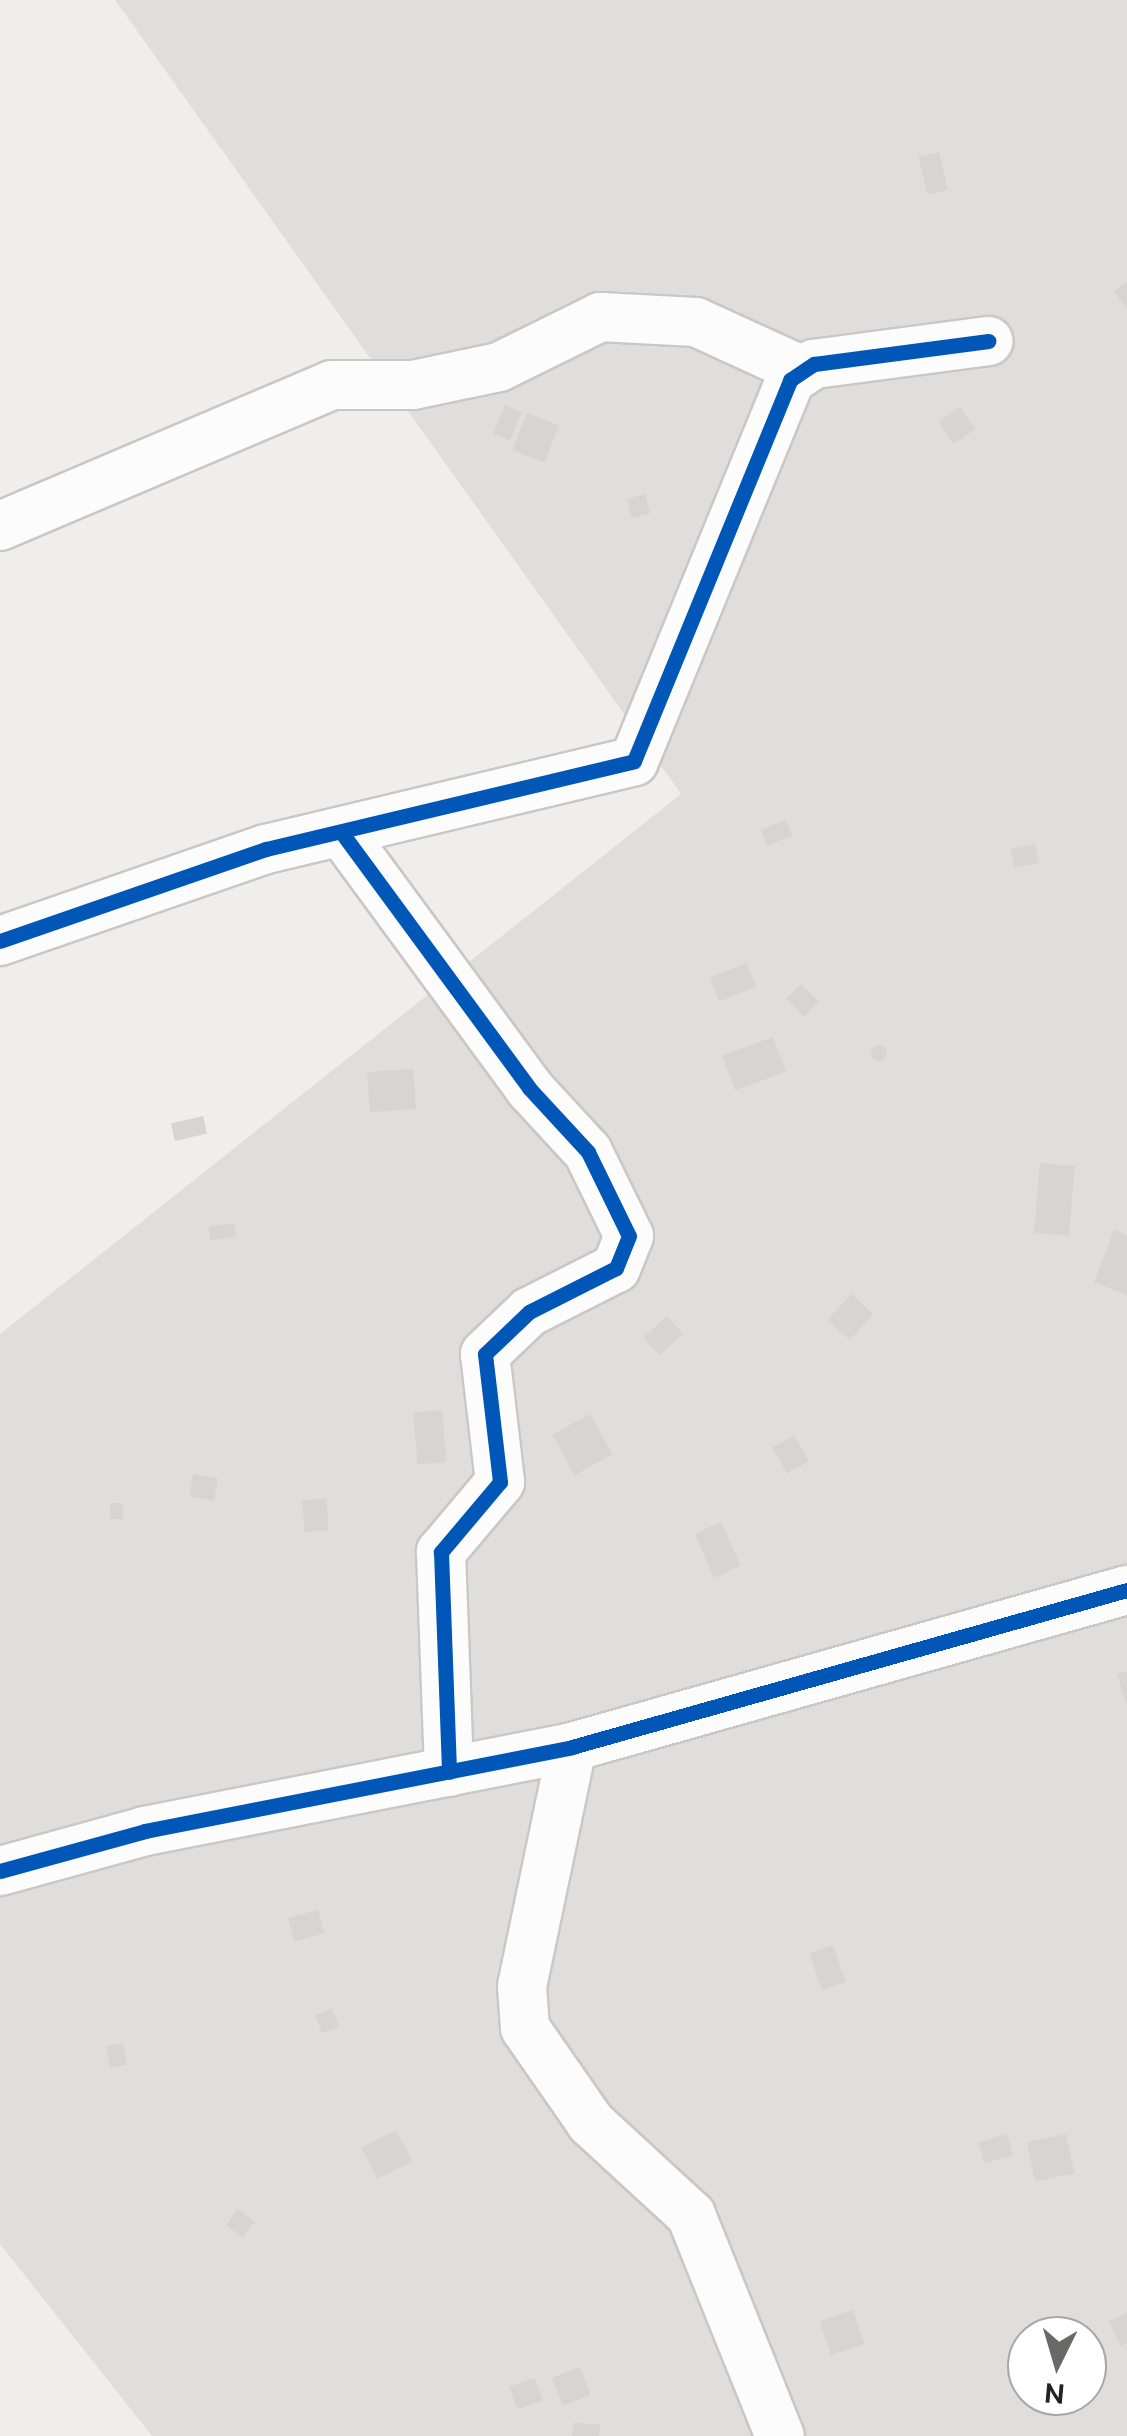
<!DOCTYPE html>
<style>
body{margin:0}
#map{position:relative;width:1127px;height:2436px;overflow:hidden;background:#f0eeeb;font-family:Ubuntu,sans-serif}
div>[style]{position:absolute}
.residential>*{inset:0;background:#dfdedc}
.building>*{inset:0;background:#d7d4d2;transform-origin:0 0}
.round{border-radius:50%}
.roads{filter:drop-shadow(2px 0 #c9c8c7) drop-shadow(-2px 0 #c9c8c7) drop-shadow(0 2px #c9c8c7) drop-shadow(0 -2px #c9c8c7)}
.minor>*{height:48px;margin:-24px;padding:0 24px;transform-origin:24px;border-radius:24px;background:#fdfcfc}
.cycleway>*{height:15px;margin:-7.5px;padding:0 7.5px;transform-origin:7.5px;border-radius:7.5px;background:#0057b8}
span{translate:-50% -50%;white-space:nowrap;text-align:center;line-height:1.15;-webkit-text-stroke:9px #fff;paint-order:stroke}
.north{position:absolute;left:1007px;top:2316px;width:100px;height:100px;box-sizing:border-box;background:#fff;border:2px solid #a7a7a7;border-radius:50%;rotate:185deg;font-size:28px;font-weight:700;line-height:40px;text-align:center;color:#222}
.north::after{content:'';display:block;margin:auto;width:35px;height:45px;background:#6a6968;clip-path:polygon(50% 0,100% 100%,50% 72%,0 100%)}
</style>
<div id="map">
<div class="residential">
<div style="clip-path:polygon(evenodd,115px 0,1127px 0,1127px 2436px,152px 2436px,0 2244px,0 1334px,681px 794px,115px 0,1027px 2336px,1087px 2336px,1087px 2396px,1027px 2396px,1027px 2336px)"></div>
</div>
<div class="building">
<div style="left:939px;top:152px;width:39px;height:21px;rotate:77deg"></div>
<div style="clip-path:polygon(1127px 282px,1127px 309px,1114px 291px)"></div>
<div style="left:505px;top:405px;width:18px;height:31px;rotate:22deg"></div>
<div style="left:960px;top:407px;width:27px;height:26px;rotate:56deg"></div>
<div style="left:527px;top:413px;width:34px;height:40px;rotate:21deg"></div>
<div style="left:645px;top:494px;width:20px;height:19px;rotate:75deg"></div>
<div style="left:786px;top:820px;width:17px;height:27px;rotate:69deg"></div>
<div style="left:1035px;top:844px;width:19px;height:25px;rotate:78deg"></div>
<div style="left:747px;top:963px;width:26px;height:40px;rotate:69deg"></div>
<div style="left:801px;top:984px;width:25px;height:21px;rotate:45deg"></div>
<div style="left:773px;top:1037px;width:37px;height:54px;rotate:70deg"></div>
<div class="round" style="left:871px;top:1045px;width:16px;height:16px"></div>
<div style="left:413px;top:1069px;width:40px;height:46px;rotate:86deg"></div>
<div style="left:203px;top:1116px;width:18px;height:33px;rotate:77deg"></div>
<div style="left:1040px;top:1163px;width:35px;height:70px;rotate:5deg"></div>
<div style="left:234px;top:1223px;width:14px;height:26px;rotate:82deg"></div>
<div style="clip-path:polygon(1114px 1230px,1127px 1235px,1127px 1295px,1094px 1282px)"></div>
<div style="left:851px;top:1294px;width:30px;height:35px;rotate:42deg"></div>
<div style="left:667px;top:1316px;width:24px;height:32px;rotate:48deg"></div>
<div style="left:442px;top:1410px;width:52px;height:29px;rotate:85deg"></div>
<div style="left:590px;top:1414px;width:46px;height:43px;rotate:61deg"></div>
<div style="left:794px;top:1435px;width:30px;height:25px;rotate:60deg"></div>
<div style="left:193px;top:1474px;width:25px;height:23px;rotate:9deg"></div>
<div style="left:326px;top:1498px;width:32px;height:24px;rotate:85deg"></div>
<div style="left:110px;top:1503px;width:13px;height:16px"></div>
<div style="left:721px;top:1522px;width:48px;height:29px;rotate:66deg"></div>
<div style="clip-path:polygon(1127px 1671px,1127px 1704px,1126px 1704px,1117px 1674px)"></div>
<div style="left:318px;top:1910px;width:24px;height:31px;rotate:75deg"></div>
<div style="left:833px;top:1945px;width:39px;height:25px;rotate:71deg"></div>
<div style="left:332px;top:2009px;width:19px;height:18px;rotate:69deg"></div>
<div style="left:123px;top:2043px;width:22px;height:17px;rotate:80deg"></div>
<div style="left:396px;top:2130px;width:35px;height:39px;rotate:63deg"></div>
<div style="left:1007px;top:2134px;width:22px;height:30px;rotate:74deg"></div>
<div style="left:1066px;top:2134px;width:40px;height:40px;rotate:78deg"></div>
<div style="left:238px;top:2209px;width:21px;height:20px;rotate:37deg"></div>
<div style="left:853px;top:2310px;width:36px;height:35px;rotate:72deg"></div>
<div style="clip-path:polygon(1127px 2313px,1127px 2343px,1120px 2346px,1109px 2321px)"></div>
<div style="left:580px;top:2367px;width:30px;height:30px;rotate:69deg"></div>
<div style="left:535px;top:2378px;width:24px;height:27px;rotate:71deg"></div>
<div style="clip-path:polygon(574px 2422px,600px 2425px,599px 2436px,572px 2436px)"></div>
</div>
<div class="roads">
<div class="minor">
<div style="left:0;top:526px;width:361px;rotate:-23deg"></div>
<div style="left:332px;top:385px;width:81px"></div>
<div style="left:413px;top:385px;width:88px;rotate:-11.8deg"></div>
<div style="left:499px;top:367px;width:113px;rotate:-26.3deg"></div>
<div style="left:600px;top:317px;width:96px;rotate:3deg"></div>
<div style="left:696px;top:322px;width:115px;rotate:24.6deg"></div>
<div style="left:342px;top:833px;width:316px;rotate:53.7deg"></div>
<div style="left:529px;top:1088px;width:87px;rotate:47.3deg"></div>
<div style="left:588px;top:1152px;width:93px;rotate:64deg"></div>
<div style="left:629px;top:1236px;width:35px;rotate:112deg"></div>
<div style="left:616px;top:1268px;width:97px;rotate:153.2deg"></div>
<div style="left:529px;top:1312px;width:61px;rotate:136.3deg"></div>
<div style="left:485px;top:1354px;width:129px;rotate:83.3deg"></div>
<div style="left:500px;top:1482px;width:92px;rotate:130.1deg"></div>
<div style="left:441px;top:1552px;width:220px;rotate:87.9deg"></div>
<div style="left:0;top:941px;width:281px;rotate:-19.1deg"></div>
<div style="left:266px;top:849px;width:378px;rotate:-13.4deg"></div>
<div style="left:634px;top:761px;width:412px;rotate:-67.7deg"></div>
<div style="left:790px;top:380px;width:29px;rotate:-34deg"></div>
<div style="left:814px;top:364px;width:176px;rotate:-7.5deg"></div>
<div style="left:572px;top:1747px;width:244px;rotate:101.8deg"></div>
<div style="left:522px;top:1986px;width:42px;rotate:85.9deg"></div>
<div style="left:525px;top:2028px;width:116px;rotate:55.2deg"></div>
<div style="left:591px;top:2123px;width:136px;rotate:42.6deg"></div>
<div style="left:691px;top:2215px;width:238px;rotate:68.1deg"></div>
<div style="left:0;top:1871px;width:150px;rotate:-15.4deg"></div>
<div style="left:145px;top:1831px;width:435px;rotate:-11.1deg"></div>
<div style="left:572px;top:1747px;width:577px;rotate:-15.8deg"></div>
</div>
</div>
<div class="cycleway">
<div style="left:342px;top:833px;width:316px;rotate:53.7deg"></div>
<div style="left:529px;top:1088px;width:87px;rotate:47.3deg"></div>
<div style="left:588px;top:1152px;width:93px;rotate:64deg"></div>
<div style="left:629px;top:1236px;width:35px;rotate:112deg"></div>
<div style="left:616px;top:1268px;width:97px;rotate:153.2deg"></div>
<div style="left:529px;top:1312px;width:61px;rotate:136.3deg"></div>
<div style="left:485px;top:1354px;width:129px;rotate:83.3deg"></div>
<div style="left:500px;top:1482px;width:92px;rotate:130.1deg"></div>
<div style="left:441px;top:1552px;width:220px;rotate:87.9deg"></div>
<div style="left:0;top:941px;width:281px;rotate:-19.1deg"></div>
<div style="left:266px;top:849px;width:378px;rotate:-13.4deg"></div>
<div style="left:634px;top:761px;width:412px;rotate:-67.7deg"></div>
<div style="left:790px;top:380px;width:29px;rotate:-34deg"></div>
<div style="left:814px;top:364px;width:176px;rotate:-7.5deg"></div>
<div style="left:0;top:1871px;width:150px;rotate:-15.4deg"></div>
<div style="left:145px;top:1831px;width:435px;rotate:-11.1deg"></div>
<div style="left:572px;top:1747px;width:577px;rotate:-15.8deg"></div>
</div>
<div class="north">N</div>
</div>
